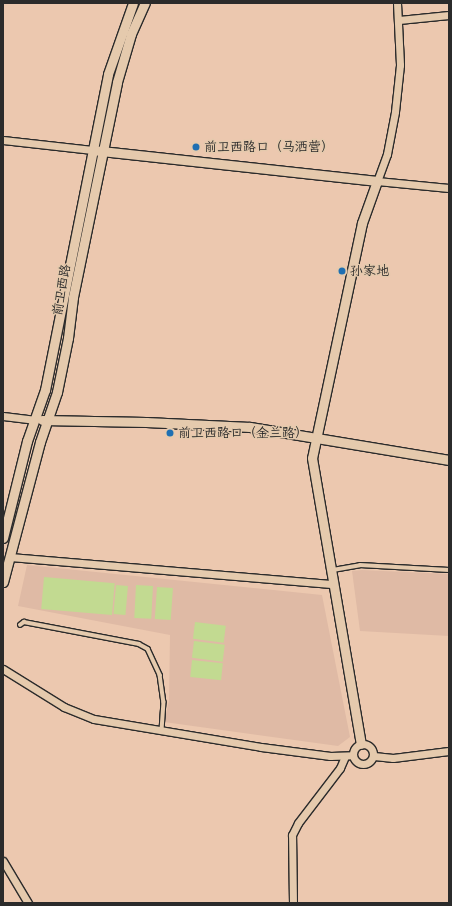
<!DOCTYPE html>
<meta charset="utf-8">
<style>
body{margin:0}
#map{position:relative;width:452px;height:906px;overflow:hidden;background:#ecc8af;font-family:"Comic Neue","LXGW WenKai TC",sans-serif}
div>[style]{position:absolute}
.built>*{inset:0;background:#dfbaa5}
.green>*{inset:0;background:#c2da91;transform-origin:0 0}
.roads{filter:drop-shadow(1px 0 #2b2b2b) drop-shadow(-1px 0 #2b2b2b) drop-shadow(0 1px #2b2b2b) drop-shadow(0 -1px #2b2b2b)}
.lane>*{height:3.5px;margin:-1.75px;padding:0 1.75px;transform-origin:1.75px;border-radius:1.75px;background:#e5caad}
.street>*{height:7px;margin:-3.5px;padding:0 3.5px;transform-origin:3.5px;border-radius:3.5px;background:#e5caad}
.street>.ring{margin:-3.5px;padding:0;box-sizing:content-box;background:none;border:7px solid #e5caad;border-radius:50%}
.secondary>*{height:9px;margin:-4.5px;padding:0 4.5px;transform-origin:4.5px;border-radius:4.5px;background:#e5caad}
.dots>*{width:11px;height:11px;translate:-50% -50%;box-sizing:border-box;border:2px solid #e5caad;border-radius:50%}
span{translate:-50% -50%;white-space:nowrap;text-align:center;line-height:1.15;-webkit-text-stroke:3px #e5caad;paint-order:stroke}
.poi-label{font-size:13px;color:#2b2b2b}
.left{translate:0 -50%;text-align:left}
.street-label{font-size:13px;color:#2b2b2b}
.frame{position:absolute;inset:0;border:4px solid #2b2b2b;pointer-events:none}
</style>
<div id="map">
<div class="built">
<div style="clip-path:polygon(27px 565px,322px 595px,350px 737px,338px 746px,164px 722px,169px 701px,170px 635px,18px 606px)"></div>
<div style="clip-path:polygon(362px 570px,449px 574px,449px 636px,360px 631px,352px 571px)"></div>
</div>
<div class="green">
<div style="left:44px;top:577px;width:71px;height:32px;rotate:5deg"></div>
<div style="left:116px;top:585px;width:12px;height:29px;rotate:5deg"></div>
<div style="left:136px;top:585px;width:17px;height:33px;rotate:3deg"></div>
<div style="left:157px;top:587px;width:16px;height:32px;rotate:4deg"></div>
<div style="left:195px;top:622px;width:31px;height:17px;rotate:7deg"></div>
<div style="left:194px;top:641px;width:31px;height:17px;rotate:7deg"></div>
<div style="left:192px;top:660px;width:31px;height:17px;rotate:6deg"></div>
</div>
<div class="roads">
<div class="lane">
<div style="left:333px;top:570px;width:27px;rotate:-10deg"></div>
<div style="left:360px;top:565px;width:89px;rotate:3.2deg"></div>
<div style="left:20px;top:625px;width:5px;rotate:-37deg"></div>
<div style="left:24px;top:622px;width:117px;rotate:10.8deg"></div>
<div style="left:139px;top:644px;width:10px;rotate:29deg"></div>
<div style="left:148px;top:649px;width:29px;rotate:65deg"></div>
<div style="left:160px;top:675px;width:27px;rotate:82deg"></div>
<div style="left:164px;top:702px;width:28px;rotate:94deg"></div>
</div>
<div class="street">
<div style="left:397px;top:3px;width:62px;rotate:87.2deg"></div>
<div style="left:400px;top:65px;width:47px;rotate:96.1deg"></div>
<div style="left:395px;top:112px;width:43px;rotate:100.8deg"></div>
<div style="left:387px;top:154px;width:29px;rotate:110deg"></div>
<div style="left:377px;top:181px;width:72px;rotate:5.6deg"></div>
<div style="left:399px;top:20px;width:50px;rotate:-5.7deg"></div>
<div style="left:3px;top:140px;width:90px;rotate:6.4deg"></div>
<div style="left:3px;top:416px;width:31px;rotate:7deg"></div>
<div style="left:10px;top:557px;width:325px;rotate:4.8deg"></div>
<div style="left:3px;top:669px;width:72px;rotate:31.9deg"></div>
<div style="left:64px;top:707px;width:32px;rotate:22deg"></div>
<div style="left:94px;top:719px;width:169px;rotate:9.5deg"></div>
<div style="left:261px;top:747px;width:70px;rotate:7.4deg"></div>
<div style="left:330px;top:756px;width:23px;rotate:-2deg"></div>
<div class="ring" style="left:353px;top:744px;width:13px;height:13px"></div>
<div style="left:374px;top:756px;width:19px;rotate:6deg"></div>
<div style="left:393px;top:758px;width:56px;rotate:-7.1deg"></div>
<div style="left:3px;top:861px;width:49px;rotate:59.2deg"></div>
<div style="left:293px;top:903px;width:68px;rotate:-90.8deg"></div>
<div style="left:292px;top:835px;width:13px;rotate:-63deg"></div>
<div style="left:298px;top:823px;width:69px;rotate:-52.6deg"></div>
<div style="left:340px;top:768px;width:13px;rotate:-67deg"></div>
</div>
<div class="secondary">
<div style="left:92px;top:150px;width:287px;rotate:6.2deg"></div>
<div style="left:377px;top:181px;width:45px;rotate:109.7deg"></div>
<div style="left:362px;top:223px;width:240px;rotate:102deg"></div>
<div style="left:312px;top:458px;width:290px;rotate:80.3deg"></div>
<div style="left:42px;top:420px;width:104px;rotate:1.1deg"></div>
<div style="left:146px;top:422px;width:104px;rotate:2.8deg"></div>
<div style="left:250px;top:427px;width:202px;rotate:9.4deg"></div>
<div style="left:3px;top:538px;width:100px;rotate:-76.1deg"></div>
<div style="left:27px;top:441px;width:54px;rotate:-70.6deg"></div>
<div style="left:45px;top:390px;width:322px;rotate:-78.7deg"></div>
<div style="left:108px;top:74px;width:75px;rotate:-70.6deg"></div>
<div style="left:3px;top:582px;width:145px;rotate:-75.2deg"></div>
<div style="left:40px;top:442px;width:53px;rotate:-71.2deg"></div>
<div style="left:57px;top:392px;width:55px;rotate:-78.5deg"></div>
<div style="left:68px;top:338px;width:41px;rotate:-83deg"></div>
<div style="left:73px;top:297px;width:219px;rotate:-78.4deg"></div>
<div style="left:117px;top:82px;width:50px;rotate:-73.7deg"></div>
<div style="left:131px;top:34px;width:34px;rotate:-66deg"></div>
</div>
</div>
<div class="dots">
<div style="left:196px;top:147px;background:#1f6fb2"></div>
<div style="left:342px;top:271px;background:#1f6fb2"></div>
<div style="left:170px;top:433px;background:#1f6fb2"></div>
</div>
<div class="poi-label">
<span class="left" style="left:204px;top:147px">前卫西路口（马洒营）</span>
<span class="left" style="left:350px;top:271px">孙家地</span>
<span class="left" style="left:178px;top:433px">前卫西路口（金兰路）</span>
</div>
<div class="street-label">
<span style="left:62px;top:290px;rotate:-80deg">前卫西路</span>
</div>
<div class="frame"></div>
</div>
